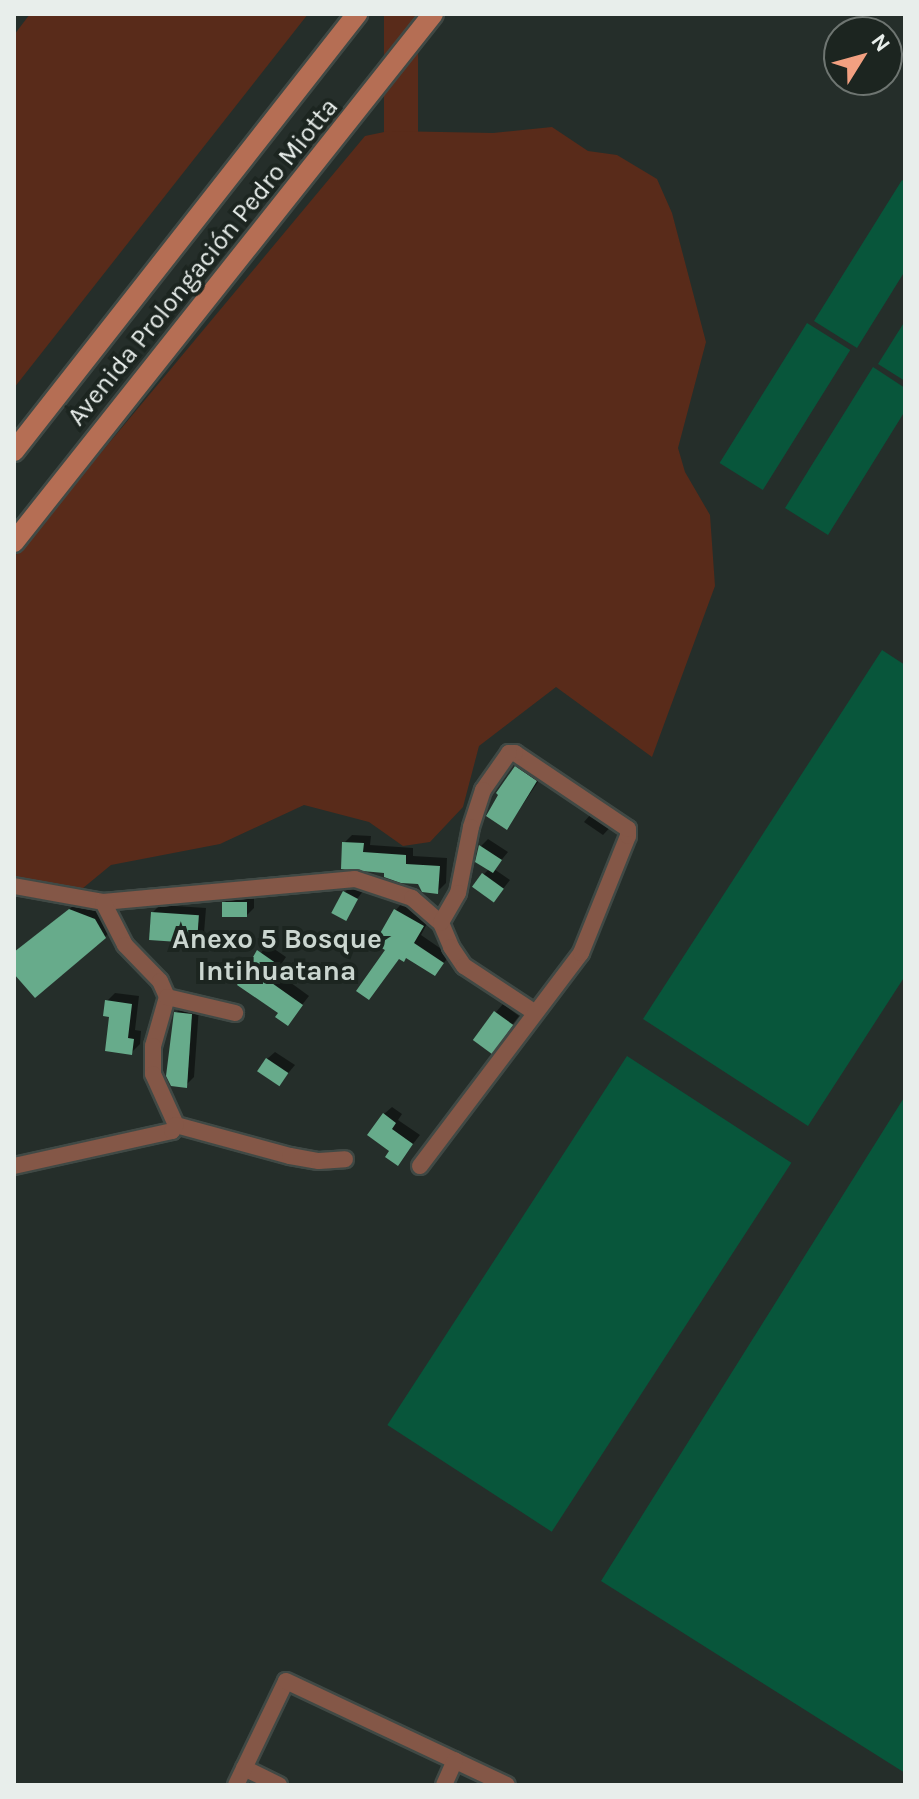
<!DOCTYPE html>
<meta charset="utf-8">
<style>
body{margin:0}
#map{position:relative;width:919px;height:1799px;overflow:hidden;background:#252e2a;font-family:Karla,sans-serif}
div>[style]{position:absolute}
.green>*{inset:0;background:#592b1a;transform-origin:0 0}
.water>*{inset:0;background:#08563b;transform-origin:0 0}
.shadow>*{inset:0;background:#0007}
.building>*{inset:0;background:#67ab8b;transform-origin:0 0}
.roads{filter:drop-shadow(2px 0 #404945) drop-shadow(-2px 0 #404945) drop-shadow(0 2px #404945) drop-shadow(0 -2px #404945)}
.minor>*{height:16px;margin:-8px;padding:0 8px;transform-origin:8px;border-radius:8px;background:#845747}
.secondary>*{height:20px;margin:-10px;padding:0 10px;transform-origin:10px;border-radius:10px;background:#b56e54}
span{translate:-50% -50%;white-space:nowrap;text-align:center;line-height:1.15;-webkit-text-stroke:8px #1c2520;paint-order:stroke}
.street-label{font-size:26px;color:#e8eeeb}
.neighbourhood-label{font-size:28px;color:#cbd6d0;font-weight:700}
.frame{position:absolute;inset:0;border:16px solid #e8eeeb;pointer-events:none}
.north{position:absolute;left:823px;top:16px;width:80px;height:80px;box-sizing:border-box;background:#1c2520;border:2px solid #6e7571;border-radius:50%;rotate:53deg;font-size:22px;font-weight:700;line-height:32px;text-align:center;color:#e8eeeb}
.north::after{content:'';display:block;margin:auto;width:28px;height:36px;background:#f2a081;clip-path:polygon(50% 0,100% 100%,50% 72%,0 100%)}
</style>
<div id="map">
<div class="green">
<div style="clip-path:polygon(30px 14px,308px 14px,14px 388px,14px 35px)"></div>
<div style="left:384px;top:14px;width:34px;height:591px"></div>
<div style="clip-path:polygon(552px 127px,588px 151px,617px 155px,657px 179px,672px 213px,706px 342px,678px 448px,685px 472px,710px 515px,715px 586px,652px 757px,556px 687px,479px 746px,463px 807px,430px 842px,403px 846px,369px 822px,304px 805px,220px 844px,111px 865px,77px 893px,14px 882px,14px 557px,365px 136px,389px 131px,493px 133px)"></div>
</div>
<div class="water">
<div style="clip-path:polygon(902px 180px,905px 182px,905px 271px,857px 348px,814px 321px)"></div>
<div style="clip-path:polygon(905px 321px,905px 381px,878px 364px)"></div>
<div style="left:807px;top:323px;width:51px;height:165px;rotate:32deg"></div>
<div style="clip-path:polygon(873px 367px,905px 388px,905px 411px,828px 535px,785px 508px)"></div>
<div style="clip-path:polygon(882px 650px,905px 665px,905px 976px,808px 1126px,643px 1019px)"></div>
<div style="left:627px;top:1056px;width:196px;height:440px;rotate:33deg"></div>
<div style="clip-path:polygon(905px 1096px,905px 1773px,601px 1581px)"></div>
</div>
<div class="shadow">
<div style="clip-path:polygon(524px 760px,544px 773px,507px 828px,501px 794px)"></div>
<div style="clip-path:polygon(596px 808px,616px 821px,603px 835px,584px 822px)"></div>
<div style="clip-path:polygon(352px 835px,371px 836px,370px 845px,413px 848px,413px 856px,447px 858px,446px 883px,438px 891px,386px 871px,344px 843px)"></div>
<div style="clip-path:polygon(488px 839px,508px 852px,494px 869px,510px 880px,495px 899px,483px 875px,489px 869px,481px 846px)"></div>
<div style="clip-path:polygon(353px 884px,364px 890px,342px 918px,345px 892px)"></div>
<div style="clip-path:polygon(232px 895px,254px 895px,254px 908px,246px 916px,224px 903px)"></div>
<div style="clip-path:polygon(78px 902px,103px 912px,113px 928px,105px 937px,14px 971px,14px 953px)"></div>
<div style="clip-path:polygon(403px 902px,430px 918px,421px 935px,450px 955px,435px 974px,407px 956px,400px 957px,369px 998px,387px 950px,396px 910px)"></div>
<div style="clip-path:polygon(160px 905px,206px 908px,204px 933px,196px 941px,152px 913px)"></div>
<div style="clip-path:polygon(267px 944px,286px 957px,276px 972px,309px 996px,287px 1024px,281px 1012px,240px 985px)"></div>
<div style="clip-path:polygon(115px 993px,139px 996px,135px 1030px,141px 1031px,140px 1044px,132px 1052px,107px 1001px)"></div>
<div style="clip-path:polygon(503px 1004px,519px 1016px,498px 1043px,496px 1012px)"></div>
<div style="clip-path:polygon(184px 1005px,199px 1007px,194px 1077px,186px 1085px,176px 1013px)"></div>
<div style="clip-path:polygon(275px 1052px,295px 1065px,279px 1084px,267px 1059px)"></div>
<div style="clip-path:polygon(392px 1107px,402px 1114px,398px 1120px,420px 1135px,398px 1163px,384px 1114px)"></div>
</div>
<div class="building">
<div style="clip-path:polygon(515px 766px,537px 781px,507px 830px,486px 816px,498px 795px,496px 793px)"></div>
<div style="clip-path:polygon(342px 842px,364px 843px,363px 852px,406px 855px,406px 864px,440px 866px,438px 894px,422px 892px,418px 884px,401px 883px,384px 877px,384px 873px,341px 869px)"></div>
<div style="clip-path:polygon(479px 845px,502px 860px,493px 873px,475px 862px)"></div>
<div style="left:482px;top:873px;width:27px;height:17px;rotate:36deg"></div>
<div style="left:343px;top:891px;width:17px;height:25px;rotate:28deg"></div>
<div style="left:222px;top:902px;width:25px;height:15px"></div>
<div style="clip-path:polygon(69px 909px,95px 919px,106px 938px,35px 998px,14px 974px,14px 952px)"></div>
<div style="clip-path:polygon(394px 909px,424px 926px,414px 943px,444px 963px,435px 976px,406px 958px,404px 962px,399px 959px,369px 1000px,356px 991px,385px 950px,374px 944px)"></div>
<div style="left:151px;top:912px;width:48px;height:28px;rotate:4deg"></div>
<div style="clip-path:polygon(257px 950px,280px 966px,269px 981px,303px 1005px,288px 1026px,275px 1017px,278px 1013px,237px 985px)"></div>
<div style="clip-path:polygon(105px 1000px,132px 1004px,128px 1038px,134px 1039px,132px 1055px,105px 1051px,109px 1017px,103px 1016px)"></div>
<div style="left:494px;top:1011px;width:24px;height:36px;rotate:36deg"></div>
<div style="clip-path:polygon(174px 1012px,192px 1014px,187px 1088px,171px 1086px,166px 1076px)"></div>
<div style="left:266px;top:1058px;width:27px;height:16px;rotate:34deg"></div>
<div style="clip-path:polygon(383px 1113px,396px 1123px,392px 1129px,413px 1144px,398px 1166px,385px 1157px,389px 1151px,367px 1135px)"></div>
</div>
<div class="roads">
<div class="minor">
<div style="left:14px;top:886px;width:90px;rotate:10.2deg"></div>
<div style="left:103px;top:902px;width:253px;rotate:-5.2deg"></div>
<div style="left:355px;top:879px;width:60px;rotate:18.4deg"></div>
<div style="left:412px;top:898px;width:38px;rotate:41deg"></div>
<div style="left:441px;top:923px;width:26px;rotate:67deg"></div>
<div style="left:451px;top:947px;width:23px;rotate:56deg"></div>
<div style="left:464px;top:966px;width:84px;rotate:33.3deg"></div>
<div style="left:103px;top:902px;width:48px;rotate:62.9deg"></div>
<div style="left:125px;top:945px;width:50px;rotate:45.8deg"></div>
<div style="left:160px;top:981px;width:17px;rotate:66deg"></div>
<div style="left:167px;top:997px;width:51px;rotate:105.9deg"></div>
<div style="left:153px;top:1046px;width:28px;rotate:90deg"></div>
<div style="left:153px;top:1074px;width:56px;rotate:65.7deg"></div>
<div style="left:167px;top:997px;width:70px;rotate:13.2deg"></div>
<div style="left:176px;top:1125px;width:118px;rotate:15.2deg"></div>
<div style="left:290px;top:1156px;width:29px;rotate:10deg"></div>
<div style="left:319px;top:1161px;width:26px;rotate:-4deg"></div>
<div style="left:14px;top:1166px;width:162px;rotate:-12.5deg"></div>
<div style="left:172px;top:1131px;width:7px;rotate:-56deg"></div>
<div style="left:420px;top:1166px;width:267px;rotate:-52.9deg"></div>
<div style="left:581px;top:953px;width:126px;rotate:-68.1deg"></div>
<div style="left:628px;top:836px;width:7px;rotate:-90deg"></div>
<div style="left:628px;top:829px;width:136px;rotate:-146.1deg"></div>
<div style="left:515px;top:753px;width:6px;rotate:180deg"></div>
<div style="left:509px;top:753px;width:45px;rotate:125.1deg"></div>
<div style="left:483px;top:790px;width:39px;rotate:108deg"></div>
<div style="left:471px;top:827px;width:67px;rotate:101.1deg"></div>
<div style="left:458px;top:893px;width:34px;rotate:120deg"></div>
<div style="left:244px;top:1768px;width:39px;rotate:26deg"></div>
<div style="left:236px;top:1785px;width:115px;rotate:-64.3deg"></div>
<div style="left:286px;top:1681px;width:244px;rotate:25.2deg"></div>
<div style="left:444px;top:1785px;width:27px;rotate:-66deg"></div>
</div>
<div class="secondary">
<div style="left:14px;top:451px;width:556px;rotate:-51.87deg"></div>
<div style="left:14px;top:542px;width:674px;rotate:-51.57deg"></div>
</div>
</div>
<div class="street-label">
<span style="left:203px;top:262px;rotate:-51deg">Avenida Prolongación Pedro Miotta</span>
</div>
<div class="neighbourhood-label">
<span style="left:277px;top:955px">Anexo 5 Bosque<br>Intihuatana</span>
</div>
<div class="frame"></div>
<div class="north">N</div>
</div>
